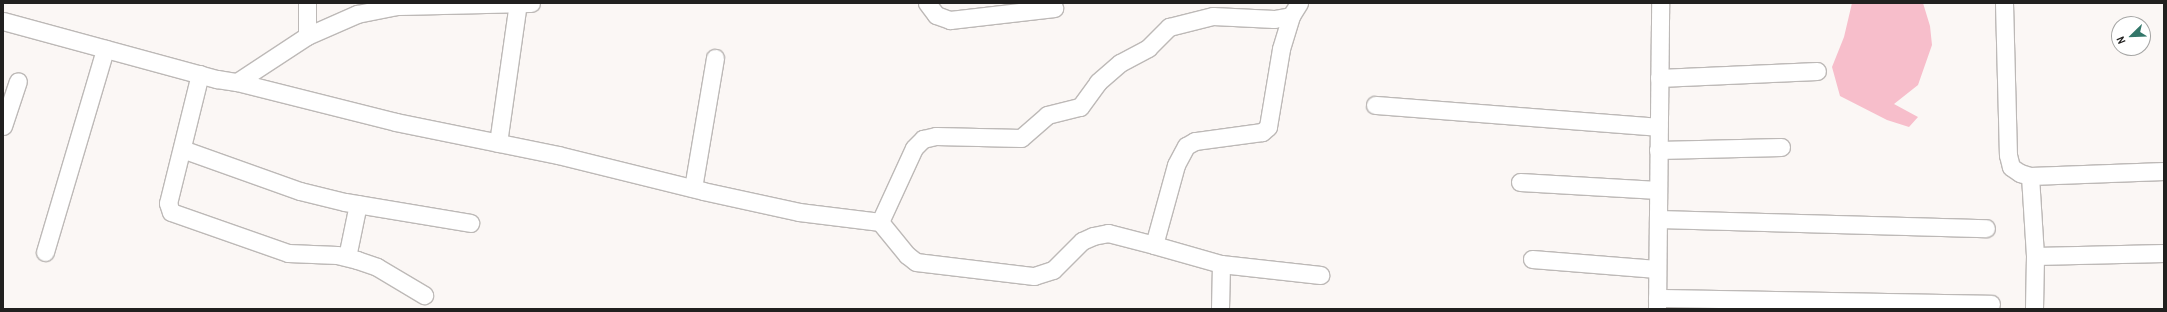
<!DOCTYPE html>
<style>
body{margin:0}
#map{position:relative;width:2167px;height:312px;overflow:hidden;background:#fbf7f5;font-family:"Archivo Narrow",sans-serif}
div>[style]{position:absolute}
.water>*{inset:0;background:#f7becb}
.roads{filter:drop-shadow(1px 0 #bdb9b7) drop-shadow(-1px 0 #bdb9b7) drop-shadow(0 1px #bdb9b7) drop-shadow(0 -1px #bdb9b7)}
.minor>*{height:17px;margin:-8.5px;padding:0 8.5px;transform-origin:8.5px;border-radius:8.5px;background:#fff}
span{translate:-50% -50%;white-space:nowrap;text-align:center;line-height:1.15;-webkit-text-stroke:4px #fff;paint-order:stroke}
.frame{position:absolute;inset:0;border:4px solid #21201f;pointer-events:none}
.north{position:absolute;left:2111px;top:16px;width:40px;height:40px;box-sizing:border-box;background:#fff;border:1px solid #a6a6a5;border-radius:50%;rotate:247deg;font-size:11px;font-weight:700;line-height:16px;text-align:center;color:#21201f}
.north::after{content:'';display:block;margin:auto;width:14px;height:18px;background:#327669;clip-path:polygon(50% 0,100% 100%,50% 72%,0 100%)}
</style>
<div id="map">
<div class="water">
<div style="clip-path:polygon(1852px 3px,1923px 3px,1930px 26px,1932px 45px,1918px 85px,1894px 104px,1918px 117px,1909px 127px,1887px 120px,1840px 96px,1832px 67px,1844px 37px)"></div>
</div>
<div class="roads">
<div class="minor">
<div style="left:307px;top:3px;width:33px;rotate:90deg"></div>
<div style="left:927px;top:3px;width:15px;rotate:53deg"></div>
<div style="left:936px;top:15px;width:15px;rotate:20deg"></div>
<div style="left:950px;top:20px;width:105px;rotate:-6.6deg"></div>
<div style="left:1299px;top:3px;width:15px;rotate:122deg"></div>
<div style="left:1291px;top:16px;width:34px;rotate:107deg"></div>
<div style="left:1281px;top:49px;width:79px;rotate:99.5deg"></div>
<div style="left:1268px;top:127px;width:8px;rotate:140deg"></div>
<div style="left:1262px;top:132px;width:68px;rotate:172.3deg"></div>
<div style="left:1195px;top:141px;width:10px;rotate:151deg"></div>
<div style="left:1186px;top:146px;width:21px;rotate:118deg"></div>
<div style="left:1176px;top:165px;width:83px;rotate:105.4deg"></div>
<div style="left:1154px;top:245px;width:70px;rotate:15.8deg"></div>
<div style="left:1221px;top:264px;width:100px;rotate:6.3deg"></div>
<div style="left:2004px;top:3px;width:152px;rotate:88.5deg"></div>
<div style="left:2008px;top:155px;width:12px;rotate:76deg"></div>
<div style="left:2011px;top:167px;width:11px;rotate:34deg"></div>
<div style="left:2020px;top:173px;width:10px;rotate:17deg"></div>
<div style="left:2030px;top:176px;width:134px;rotate:-2.1deg"></div>
<div style="left:3px;top:21px;width:222px;rotate:15.2deg"></div>
<div style="left:217px;top:79px;width:20px;rotate:9deg"></div>
<div style="left:237px;top:82px;width:84px;rotate:-33.3deg"></div>
<div style="left:307px;top:36px;width:55px;rotate:-23.7deg"></div>
<div style="left:357px;top:14px;width:41px;rotate:-11.3deg"></div>
<div style="left:397px;top:6px;width:134px;rotate:-1.3deg"></div>
<div style="left:200px;top:74px;width:133px;rotate:103.9deg"></div>
<div style="left:168px;top:203px;width:9px;rotate:72deg"></div>
<div style="left:171px;top:212px;width:124px;rotate:19.3deg"></div>
<div style="left:288px;top:253px;width:49px;rotate:2.3deg"></div>
<div style="left:337px;top:255px;width:21px;rotate:14deg"></div>
<div style="left:357px;top:260px;width:21px;rotate:19deg"></div>
<div style="left:377px;top:267px;width:55px;rotate:30.8deg"></div>
<div style="left:1659px;top:78px;width:158px;rotate:-2.5deg"></div>
<div style="left:237px;top:82px;width:164px;rotate:14.1deg"></div>
<div style="left:396px;top:122px;width:165px;rotate:11.5deg"></div>
<div style="left:558px;top:155px;width:149px;rotate:13.9deg"></div>
<div style="left:703px;top:191px;width:98px;rotate:12.3deg"></div>
<div style="left:799px;top:212px;width:82px;rotate:7deg"></div>
<div style="left:880px;top:222px;width:81px;rotate:-65.3deg"></div>
<div style="left:914px;top:148px;width:13px;rotate:-45deg"></div>
<div style="left:923px;top:139px;width:13px;rotate:-13deg"></div>
<div style="left:936px;top:136px;width:85px;rotate:1.3deg"></div>
<div style="left:1021px;top:138px;width:35px;rotate:-41deg"></div>
<div style="left:1047px;top:115px;width:34px;rotate:-14deg"></div>
<div style="left:1080px;top:107px;width:31px;rotate:-54deg"></div>
<div style="left:1098px;top:82px;width:29px;rotate:-41deg"></div>
<div style="left:1120px;top:63px;width:32px;rotate:-28deg"></div>
<div style="left:1148px;top:48px;width:30px;rotate:-45deg"></div>
<div style="left:1169px;top:27px;width:45px;rotate:-14deg"></div>
<div style="left:1213px;top:16px;width:61px;rotate:2.8deg"></div>
<div style="left:1274px;top:19px;width:17px;rotate:-10deg"></div>
<div style="left:1375px;top:105px;width:284px;rotate:4.4deg"></div>
<div style="left:3px;top:126px;width:47px;rotate:-71.6deg"></div>
<div style="left:498px;top:143px;width:141px;rotate:-81.9deg"></div>
<div style="left:182px;top:149px;width:125px;rotate:19.6deg"></div>
<div style="left:300px;top:191px;width:46px;rotate:13.7deg"></div>
<div style="left:345px;top:202px;width:127px;rotate:9.5deg"></div>
<div style="left:1658px;top:150px;width:123px;rotate:-1.4deg"></div>
<div style="left:2030px;top:176px;width:80px;rotate:86.4deg"></div>
<div style="left:2035px;top:256px;width:53px;rotate:91.1deg"></div>
<div style="left:1520px;top:182px;width:138px;rotate:3.3deg"></div>
<div style="left:693px;top:188px;width:132px;rotate:-80.4deg"></div>
<div style="left:1658px;top:219px;width:328px;rotate:1.6deg"></div>
<div style="left:880px;top:222px;width:43px;rotate:50.7deg"></div>
<div style="left:907px;top:255px;width:11px;rotate:38deg"></div>
<div style="left:916px;top:262px;width:119px;rotate:6.8deg"></div>
<div style="left:1034px;top:276px;width:20px;rotate:-18deg"></div>
<div style="left:1053px;top:270px;width:41px;rotate:-45deg"></div>
<div style="left:1082px;top:241px;width:12px;rotate:-24deg"></div>
<div style="left:1093px;top:236px;width:15px;rotate:-11deg"></div>
<div style="left:1108px;top:233px;width:48px;rotate:14.6deg"></div>
<div style="left:45px;top:252px;width:212px;rotate:-73.5deg"></div>
<div style="left:2035px;top:256px;width:129px;rotate:-1.3deg"></div>
<div style="left:347px;top:257px;width:54px;rotate:-78.3deg"></div>
<div style="left:1532px;top:259px;width:125px;rotate:4.6deg"></div>
<div style="left:1657px;top:298px;width:334px;rotate:1deg"></div>
<div style="left:1220px;top:309px;width:45px;rotate:-88.7deg"></div>
<div style="left:1657px;top:309px;width:306px;rotate:-89.4deg"></div>
</div>
</div>
<div class="frame"></div>
<div class="north">N</div>
</div>
